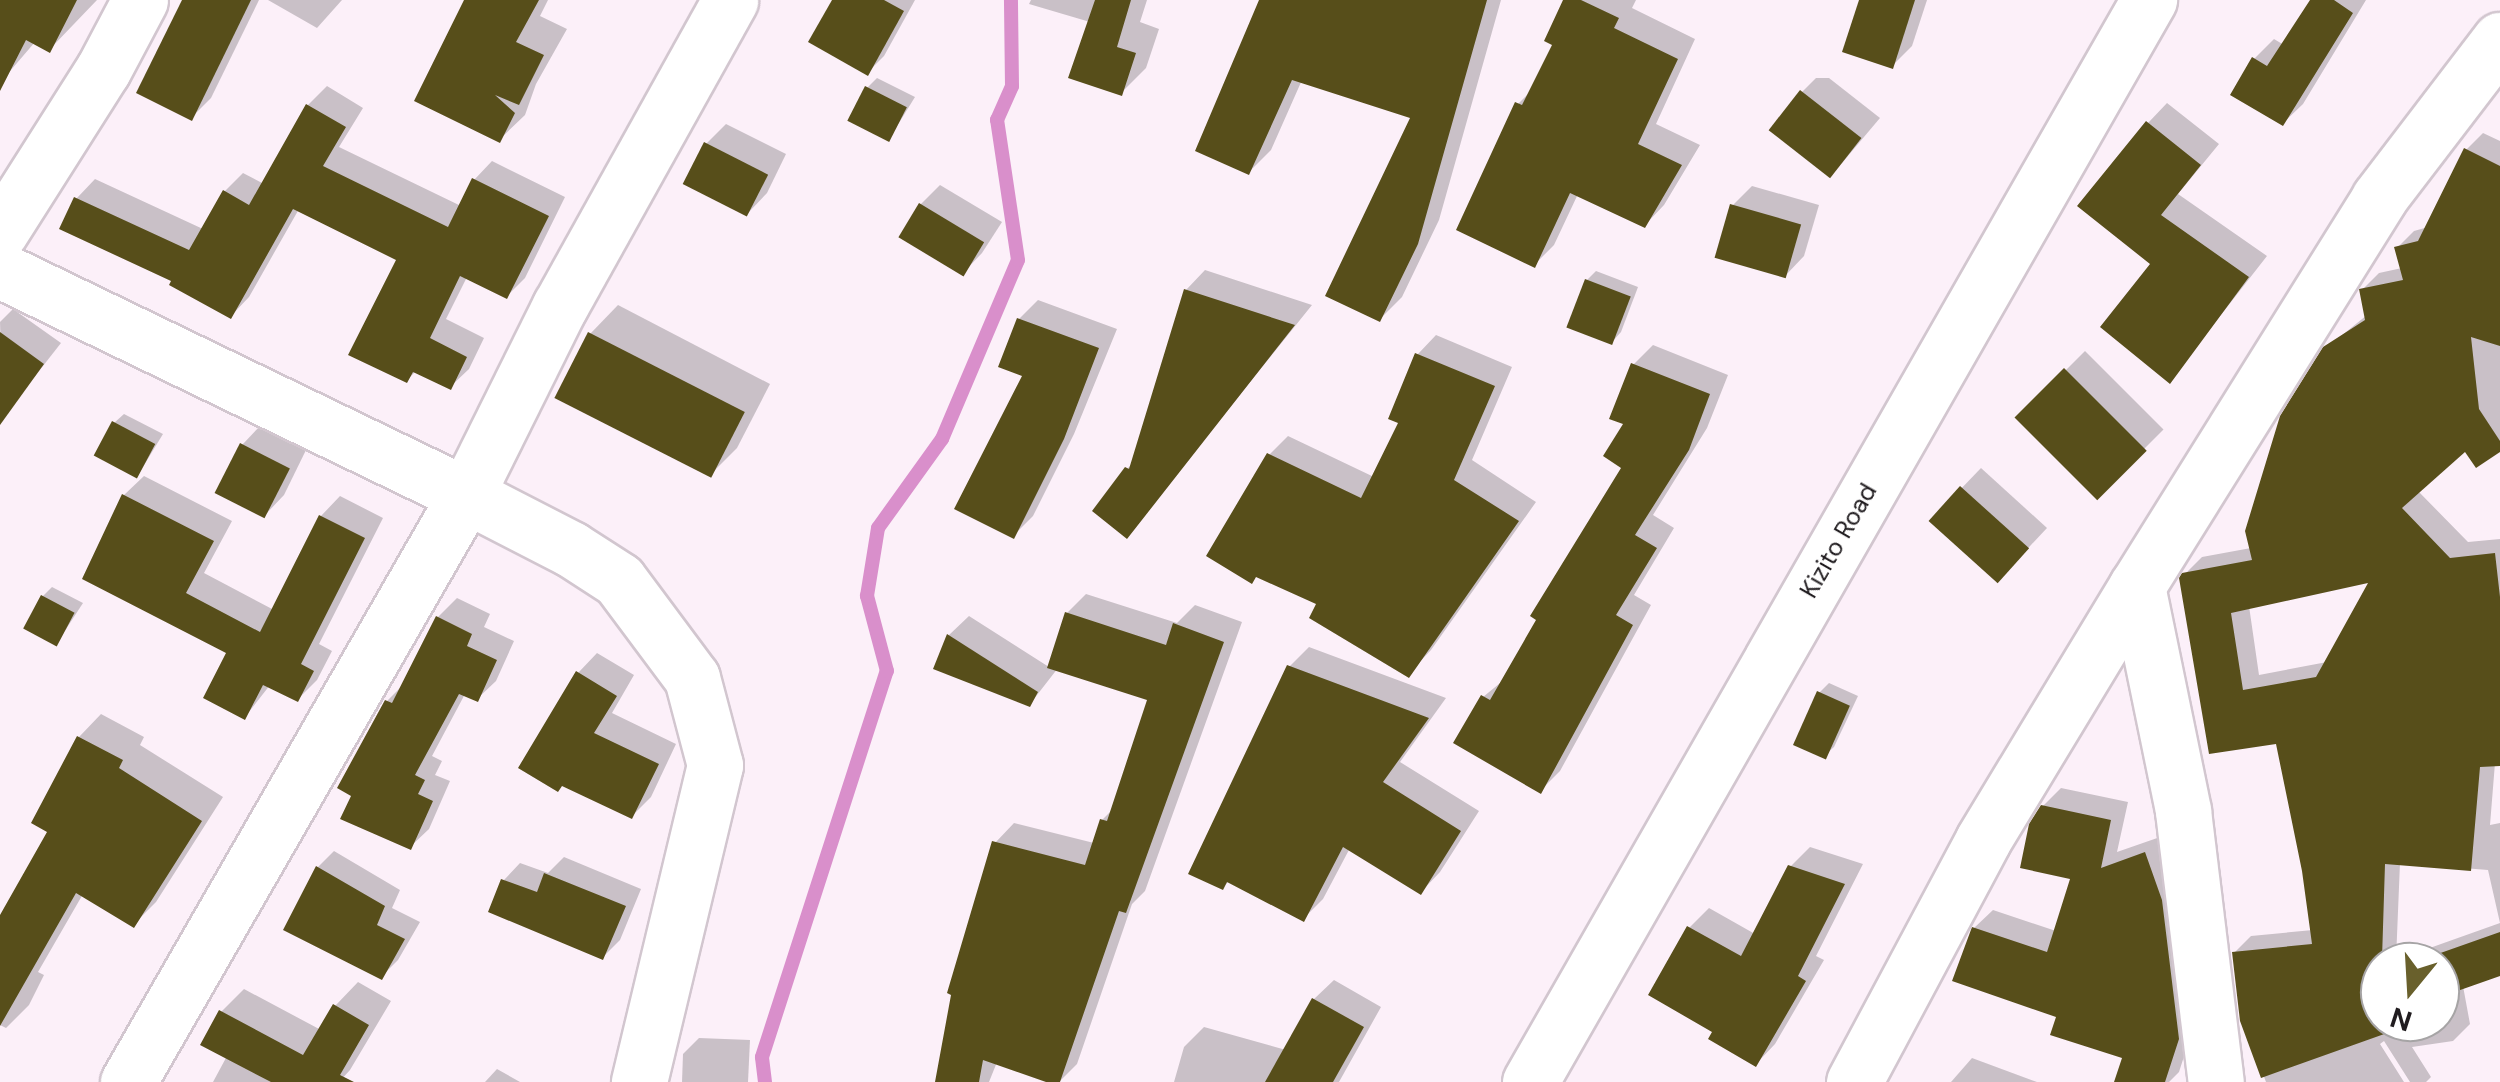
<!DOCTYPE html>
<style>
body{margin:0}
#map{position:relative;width:2500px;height:1082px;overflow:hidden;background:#fcf0f9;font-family:"DM Sans",sans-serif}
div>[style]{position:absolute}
.shadow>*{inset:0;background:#0003;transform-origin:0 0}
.stream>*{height:14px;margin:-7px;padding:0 7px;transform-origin:7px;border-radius:7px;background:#d98fcb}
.building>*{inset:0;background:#574e1a;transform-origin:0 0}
.roads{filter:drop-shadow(2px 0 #d2c6cf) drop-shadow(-2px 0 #d2c6cf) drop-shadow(0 2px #d2c6cf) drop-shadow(0 -2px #d2c6cf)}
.minor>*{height:55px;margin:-27.5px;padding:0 27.5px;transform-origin:27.5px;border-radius:27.5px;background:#fff}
span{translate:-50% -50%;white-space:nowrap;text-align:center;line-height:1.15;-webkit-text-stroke:10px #fff;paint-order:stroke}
.street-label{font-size:25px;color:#201c1f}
.north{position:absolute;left:2360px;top:942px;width:100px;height:100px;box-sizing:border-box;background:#fff;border:2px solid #a6a4a5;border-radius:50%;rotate:198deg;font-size:28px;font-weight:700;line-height:40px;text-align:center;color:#201c1f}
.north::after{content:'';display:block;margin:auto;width:35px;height:45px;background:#69602c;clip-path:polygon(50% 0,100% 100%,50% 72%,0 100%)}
</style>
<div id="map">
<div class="shadow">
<div style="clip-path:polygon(7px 0,97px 0,50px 49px,35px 42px,5px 77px,0 75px,0 13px)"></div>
<div style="clip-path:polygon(219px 0,259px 0,211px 98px,191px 118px)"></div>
<div style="clip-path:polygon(268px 0,342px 0,317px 28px)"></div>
<div style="clip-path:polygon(467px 0,548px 0,540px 16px,567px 29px,536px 84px,525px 115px,499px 140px)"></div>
<div style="clip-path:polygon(835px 0,915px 0,884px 56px,867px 73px)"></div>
<div style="clip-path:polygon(1031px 0,1147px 0,1140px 22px,1159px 29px,1146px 68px,1121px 93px,1090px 22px,1029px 4px)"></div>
<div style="clip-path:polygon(1268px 0,1501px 0,1439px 220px,1402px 297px,1380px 319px,1413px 116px,1302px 80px,1271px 150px,1249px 172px)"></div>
<div style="clip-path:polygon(1566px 0,1636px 0,1632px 8px,1695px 39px,1656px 124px,1700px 145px,1664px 205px,1645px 225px,1578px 194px,1554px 245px,1534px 265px,1518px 104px,1534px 88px,1555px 44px)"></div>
<div style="clip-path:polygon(1862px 0,1927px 0,1912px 46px,1892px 66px)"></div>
<div style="clip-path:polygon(2313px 0,2366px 0,2303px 104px,2283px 123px,2254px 59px,2274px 39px,2284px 45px)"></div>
<div style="clip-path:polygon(877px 78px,915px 97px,889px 139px,867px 88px)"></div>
<div style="clip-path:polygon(1816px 78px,1829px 78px,1880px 118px,1831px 176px,1796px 98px)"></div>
<div style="clip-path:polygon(327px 86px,363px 108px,339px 147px,461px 206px,474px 180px,492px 161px,565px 197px,525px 278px,507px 296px,467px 277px,446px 319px,484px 338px,469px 369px,450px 387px,417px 370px,407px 380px,399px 259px,299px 209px,249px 297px,231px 316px,174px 280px,63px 228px,77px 198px,95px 179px,203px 229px,225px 191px,243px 173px,264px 184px,308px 105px)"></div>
<div style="clip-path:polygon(2167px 103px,2219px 144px,2178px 194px,2267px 256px,2170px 380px,2154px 264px,2148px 123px)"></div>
<div style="clip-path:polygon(726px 124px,786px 154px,767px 193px,748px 213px,706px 144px)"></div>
<div style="clip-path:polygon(evenodd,2483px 133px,2500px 141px,2500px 449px,2466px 448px,2418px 491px,2468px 542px,2500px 539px,2500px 763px,2495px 763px,2490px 825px,2500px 823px,2500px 973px,2463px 986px,2470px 1024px,2453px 1041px,2412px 1047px,2431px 1077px,2426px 1082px,2410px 1082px,2384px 1041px,2380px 1044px,2404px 1082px,2266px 1082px,2243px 1021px,2234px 953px,2251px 936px,2313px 930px,2304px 871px,2278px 741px,2211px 751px,2184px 575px,2202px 557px,2251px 548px,2325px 349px,2367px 315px,2362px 290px,2379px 273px,2402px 268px,2397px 248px,2414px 231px,2428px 227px,2466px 150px,2483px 133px,2372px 580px,2327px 662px,2259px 675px,2249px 606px,2372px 580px,2483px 133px,2400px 863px,2488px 870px,2500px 923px,2396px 960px,2400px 863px,2483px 133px,2380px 962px,2440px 962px,2440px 1022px,2380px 1022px,2380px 962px)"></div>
<div style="clip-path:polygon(940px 185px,1002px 222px,982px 253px,963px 273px,901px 236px,921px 204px)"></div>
<div style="clip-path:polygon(1752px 186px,1819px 205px,1804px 256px,1785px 276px,1733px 205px)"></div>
<div style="clip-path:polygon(1205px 270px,1312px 305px,1127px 535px,1127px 469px,1134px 462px,1186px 290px)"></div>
<div style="clip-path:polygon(1596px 271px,1638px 287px,1621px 332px,1612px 342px,1587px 280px)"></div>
<div style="clip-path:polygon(1038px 300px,1117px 329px,1074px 434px,1033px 516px,1013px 536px,1025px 374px,1019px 319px)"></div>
<div style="clip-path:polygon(618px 305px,770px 384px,737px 448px,709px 476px,590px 334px)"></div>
<div style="clip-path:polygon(13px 309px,61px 343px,3px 417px,0 322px)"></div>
<div style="clip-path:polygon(1436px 335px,1512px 367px,1472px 460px,1536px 502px,1431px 650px,1412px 670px,1319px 603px,1269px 455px,1288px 436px,1374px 477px,1401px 422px,1418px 354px)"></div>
<div style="clip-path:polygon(1653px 345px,1728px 375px,1707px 428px,1653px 515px,1674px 528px,1634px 595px,1651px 605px,1560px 771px,1541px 790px,1483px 697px,1505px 679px,1625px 468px,1633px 365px)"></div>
<div style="left:2085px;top:351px;width:111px;height:95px;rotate:45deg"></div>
<div style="clip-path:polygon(124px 414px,163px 434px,138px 475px,114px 423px)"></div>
<div style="clip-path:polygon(261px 425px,307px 448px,284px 495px,265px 515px,242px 445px)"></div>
<div style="clip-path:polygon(1981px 468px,2047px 528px,2017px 560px,1931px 520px)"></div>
<div style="clip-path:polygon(144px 476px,232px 521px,204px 573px,274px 610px,321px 516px,340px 496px,383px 518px,319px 644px,332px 651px,317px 680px,298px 699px,270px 685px,245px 717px,230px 652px,85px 578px,124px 495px)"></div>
<div style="clip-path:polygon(52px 587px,83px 603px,57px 643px,43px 596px)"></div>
<div style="clip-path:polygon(1086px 594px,1177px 623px,1195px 605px,1242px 622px,1145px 891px,1132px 904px,1077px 1064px,1059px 1082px,997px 1062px,989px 1082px,938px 1082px,995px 843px,1014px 823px,1094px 843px,1102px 820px,1114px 808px,1150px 699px,1058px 668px,1030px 704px,936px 668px,949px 635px,969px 616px,1049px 667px,1067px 613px)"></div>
<div style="clip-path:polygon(457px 598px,490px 614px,484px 627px,514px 641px,496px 681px,477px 699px,465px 694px,432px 756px,442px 761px,435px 775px,450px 781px,429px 829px,410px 847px,387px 701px,405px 683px,438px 617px)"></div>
<div style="clip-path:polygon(1309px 647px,1446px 698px,1400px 762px,1479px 811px,1440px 872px,1421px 892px,1350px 848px,1323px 899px,1303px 919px,1230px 880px,1223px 887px,1289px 667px)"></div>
<div style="clip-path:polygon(597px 653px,634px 675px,612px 713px,676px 744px,651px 797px,632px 816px,562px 784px,578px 673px)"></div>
<div style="clip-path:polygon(1829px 683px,1858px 696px,1834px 747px,1824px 756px,1796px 743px,1820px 692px)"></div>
<div style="clip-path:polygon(101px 714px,144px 737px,140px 745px,223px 797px,156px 902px,133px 925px,83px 894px,38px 972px,44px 975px,29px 1005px,6px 1028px,0 1025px,0 920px,51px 831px,79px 737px)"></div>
<div style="clip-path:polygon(2061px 788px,2128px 802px,2117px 852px,2163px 836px,2196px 1019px,2179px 1072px,2169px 1082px,2136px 1082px,2125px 1056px,2059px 1016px,1974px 928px,1993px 910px,2056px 931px,2073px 877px,2043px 806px)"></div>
<div style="clip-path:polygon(1810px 847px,1863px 864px,1816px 956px,1824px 960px,1775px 1044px,1756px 1064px,1689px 928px,1709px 908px,1755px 934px,1790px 867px)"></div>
<div style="clip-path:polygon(334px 851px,400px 890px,392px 908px,420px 922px,398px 960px,381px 977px,286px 929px,318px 867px)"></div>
<div style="clip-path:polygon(564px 857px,641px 889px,620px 940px,603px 957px,504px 880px,520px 863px,548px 873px)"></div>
<div style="clip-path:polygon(1334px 980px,1381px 1007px,1339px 1082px,1174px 1082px,1184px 1047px,1204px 1027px,1286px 1050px,1314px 999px)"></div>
<div style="clip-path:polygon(358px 982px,391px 1001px,350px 1070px,339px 1082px,213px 1082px,227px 1056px,221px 1012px,244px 989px,321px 1030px,335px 1006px)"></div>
<div style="clip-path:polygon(699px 1038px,750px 1040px,748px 1082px,682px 1082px,683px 1054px)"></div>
<div style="clip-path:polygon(1972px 1058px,2037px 1082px,1951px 1082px)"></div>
<div style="clip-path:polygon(497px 1069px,520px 1082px,485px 1082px)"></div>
</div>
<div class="stream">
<div style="left:765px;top:1082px;width:25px;rotate:-97deg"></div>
<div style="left:762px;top:1057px;width:406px;rotate:-72.1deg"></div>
<div style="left:887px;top:671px;width:78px;rotate:-104.9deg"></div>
<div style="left:867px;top:596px;width:69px;rotate:-80.8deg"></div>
<div style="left:878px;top:528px;width:110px;rotate:-54.3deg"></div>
<div style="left:942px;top:439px;width:194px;rotate:-67deg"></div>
<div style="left:1018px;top:260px;width:142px;rotate:-98.5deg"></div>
<div style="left:997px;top:120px;width:37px;rotate:-66deg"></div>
<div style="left:1012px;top:86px;width:86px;rotate:-90.7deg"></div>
</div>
<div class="building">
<div style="clip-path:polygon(0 0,77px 0,50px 53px,26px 40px,0 91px)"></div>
<div style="clip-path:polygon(182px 0,251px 0,192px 121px,136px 93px)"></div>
<div style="clip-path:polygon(464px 0,539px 0,516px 42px,544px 55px,519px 105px,495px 95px,515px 113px,500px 143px,414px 101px)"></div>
<div style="clip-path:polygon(832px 0,884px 0,904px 11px,868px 76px,808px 42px)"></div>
<div style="clip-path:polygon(1095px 0,1131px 0,1117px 47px,1136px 53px,1122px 96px,1068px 78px)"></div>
<div style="clip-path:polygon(1259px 0,1487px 0,1418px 244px,1380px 322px,1325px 296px,1410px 118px,1292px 80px,1249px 175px,1195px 151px)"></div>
<div style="clip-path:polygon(1563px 0,1581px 0,1619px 18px,1614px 28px,1678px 59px,1638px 144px,1682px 165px,1645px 228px,1570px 193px,1535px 268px,1456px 230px,1515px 102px,1522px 105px,1552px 45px,1544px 41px)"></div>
<div style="clip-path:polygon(1859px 0,1915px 0,1893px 69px,1842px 52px)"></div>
<div style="clip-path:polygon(2310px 0,2334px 0,2353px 13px,2283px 126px,2230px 95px,2252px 57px,2267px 66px)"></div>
<div style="left:865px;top:86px;width:47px;height:39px;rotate:27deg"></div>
<div style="left:1800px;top:90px;width:78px;height:51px;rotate:38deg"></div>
<div style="clip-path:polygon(306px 104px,346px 127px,323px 166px,448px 227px,472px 178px,549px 216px,507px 299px,460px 276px,430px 338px,467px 357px,451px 390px,413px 372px,407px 383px,348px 355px,396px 260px,293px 209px,231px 319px,169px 285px,171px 281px,59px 229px,74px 197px,189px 250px,223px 190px,249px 205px)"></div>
<div style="clip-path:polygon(2146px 121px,2201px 165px,2161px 215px,2249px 277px,2170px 384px,2100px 327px,2150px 264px,2077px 206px)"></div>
<div style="left:704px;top:142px;width:72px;height:47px;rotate:27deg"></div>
<div style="clip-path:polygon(evenodd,2464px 148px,2500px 166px,2500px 346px,2471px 337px,2479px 409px,2500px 441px,2500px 452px,2476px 468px,2465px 452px,2402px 508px,2450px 558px,2495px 553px,2500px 597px,2500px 766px,2480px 767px,2471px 871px,2385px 864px,2380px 1022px,2418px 1022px,2261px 1078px,2240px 1021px,2232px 952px,2312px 944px,2302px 871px,2276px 744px,2209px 754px,2179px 578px,2182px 573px,2252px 560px,2245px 531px,2280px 416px,2323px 347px,2365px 320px,2359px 289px,2403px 280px,2394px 247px,2418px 241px,2464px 148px,2368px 583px,2316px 677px,2243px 690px,2231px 613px,2368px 583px)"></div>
<div style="left:919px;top:203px;width:76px;height:40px;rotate:31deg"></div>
<div style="left:1730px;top:204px;width:74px;height:56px;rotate:16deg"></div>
<div style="left:1585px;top:279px;width:49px;height:52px;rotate:21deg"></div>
<div style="clip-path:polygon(1184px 289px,1295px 325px,1127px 539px,1092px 511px,1125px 467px,1129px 469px)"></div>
<div style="clip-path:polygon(1017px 318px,1099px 348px,1064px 439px,1014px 539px,954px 509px,1022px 376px,998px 367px)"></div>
<div style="clip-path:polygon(0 332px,44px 364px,0 425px)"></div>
<div style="left:588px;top:332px;width:176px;height:74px;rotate:27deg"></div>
<div style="clip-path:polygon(1415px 353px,1495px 386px,1454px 480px,1519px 521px,1409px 678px,1309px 618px,1316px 604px,1256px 577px,1252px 584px,1206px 556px,1267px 453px,1361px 498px,1398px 423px,1388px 419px)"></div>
<div style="clip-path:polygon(1631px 363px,1710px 394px,1689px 450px,1635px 535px,1657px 548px,1616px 615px,1633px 625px,1541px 794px,1453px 743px,1481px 695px,1490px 700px,1536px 620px,1530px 616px,1621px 468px,1603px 456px,1623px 424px,1609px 419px)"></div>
<div style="left:2064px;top:368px;width:117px;height:70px;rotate:45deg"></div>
<div style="left:112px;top:421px;width:49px;height:39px;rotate:28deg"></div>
<div style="left:240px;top:443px;width:56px;height:56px;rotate:27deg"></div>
<div style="left:1960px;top:486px;width:93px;height:47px;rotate:42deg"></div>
<div style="clip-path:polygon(122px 494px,214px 541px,186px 593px,260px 632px,319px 515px,365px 538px,301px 664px,314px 671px,298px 702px,263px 685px,245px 720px,203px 698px,226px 653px,82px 579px)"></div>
<div style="left:41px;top:595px;width:38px;height:38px;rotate:28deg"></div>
<div style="clip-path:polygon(1065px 612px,1166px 645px,1173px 623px,1224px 642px,1126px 913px,1119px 911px,1060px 1082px,1046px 1082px,983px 1060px,979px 1082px,935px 1082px,951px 995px,947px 993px,992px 841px,1085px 865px,1100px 819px,1107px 821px,1147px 700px,1047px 668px)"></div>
<div style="clip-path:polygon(436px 616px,472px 634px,467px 646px,497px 660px,478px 702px,459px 694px,415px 775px,425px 780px,418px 794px,433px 801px,411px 850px,340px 819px,351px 796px,337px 788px,385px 700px,392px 703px)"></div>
<div style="clip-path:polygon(947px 634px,1038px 692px,1030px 707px,933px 669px)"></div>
<div style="clip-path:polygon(1287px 665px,1429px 718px,1383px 782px,1461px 831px,1421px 895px,1343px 847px,1304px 922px,1227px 882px,1223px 890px,1188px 874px)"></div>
<div style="clip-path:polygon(576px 671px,617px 696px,594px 733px,659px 764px,632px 819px,562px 786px,558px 792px,518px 768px)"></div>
<div style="left:1817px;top:691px;width:36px;height:59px;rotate:24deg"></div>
<div style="clip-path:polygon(77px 736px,123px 760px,119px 768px,202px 821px,134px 928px,76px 893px,0 1026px,0 915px,47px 832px,31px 823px)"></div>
<div style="clip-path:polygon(2041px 805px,2111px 820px,2101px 868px,2145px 852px,2162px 900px,2179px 1039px,2165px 1082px,2114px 1082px,2122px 1058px,2050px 1035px,2056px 1017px,1952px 981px,1972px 927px,2047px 952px,2070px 879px,2020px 868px,2029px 824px)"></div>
<div style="clip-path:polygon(1788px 865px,1845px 884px,1798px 976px,1806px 981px,1756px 1067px,1708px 1039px,1712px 1032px,1648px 995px,1687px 926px,1741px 956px)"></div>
<div style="clip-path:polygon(316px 866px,385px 906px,377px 925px,405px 939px,382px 980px,283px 930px)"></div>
<div style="clip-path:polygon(544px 873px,626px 906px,603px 960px,488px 912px,501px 879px,537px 892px)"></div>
<div style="clip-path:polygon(2500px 932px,2500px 976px,2446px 995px,2449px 1011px,2440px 1014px,2440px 962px,2415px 962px)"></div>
<div style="clip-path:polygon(1312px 998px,1364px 1027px,1333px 1082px,1265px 1082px)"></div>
<div style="clip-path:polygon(333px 1004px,369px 1025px,340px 1075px,354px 1082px,271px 1082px,200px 1045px,219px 1010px,303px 1055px)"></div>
</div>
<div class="roads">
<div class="minor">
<div style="left:0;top:232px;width:192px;rotate:-57.6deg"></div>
<div style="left:103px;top:70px;width:79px;rotate:-62.1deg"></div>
<div style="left:0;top:270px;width:517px;rotate:25.77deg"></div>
<div style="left:466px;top:495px;width:118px;rotate:27.2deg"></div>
<div style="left:571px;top:549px;width:57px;rotate:32.9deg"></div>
<div style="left:619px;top:580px;width:122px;rotate:53.3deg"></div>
<div style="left:692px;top:678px;width:90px;rotate:75.2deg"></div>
<div style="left:715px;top:765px;width:326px;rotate:103.5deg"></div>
<div style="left:2137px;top:586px;width:230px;rotate:78.4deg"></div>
<div style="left:2183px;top:811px;width:273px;rotate:83.1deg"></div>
<div style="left:128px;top:1082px;width:677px;rotate:-60.07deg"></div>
<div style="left:466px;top:495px;width:211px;rotate:-63.6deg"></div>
<div style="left:560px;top:306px;width:350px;rotate:-60.9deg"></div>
<div style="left:1530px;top:1082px;width:1247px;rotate:-60.23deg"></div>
<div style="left:1854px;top:1082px;width:274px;rotate:-61.9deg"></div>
<div style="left:1983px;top:840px;width:297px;rotate:-58.8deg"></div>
<div style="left:2137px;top:586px;width:457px;rotate:-58deg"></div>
<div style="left:2379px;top:198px;width:199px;rotate:-52.6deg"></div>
</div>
</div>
<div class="street-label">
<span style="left:1839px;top:541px;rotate:-60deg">Kizito Road</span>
</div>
<div class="north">N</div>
</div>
